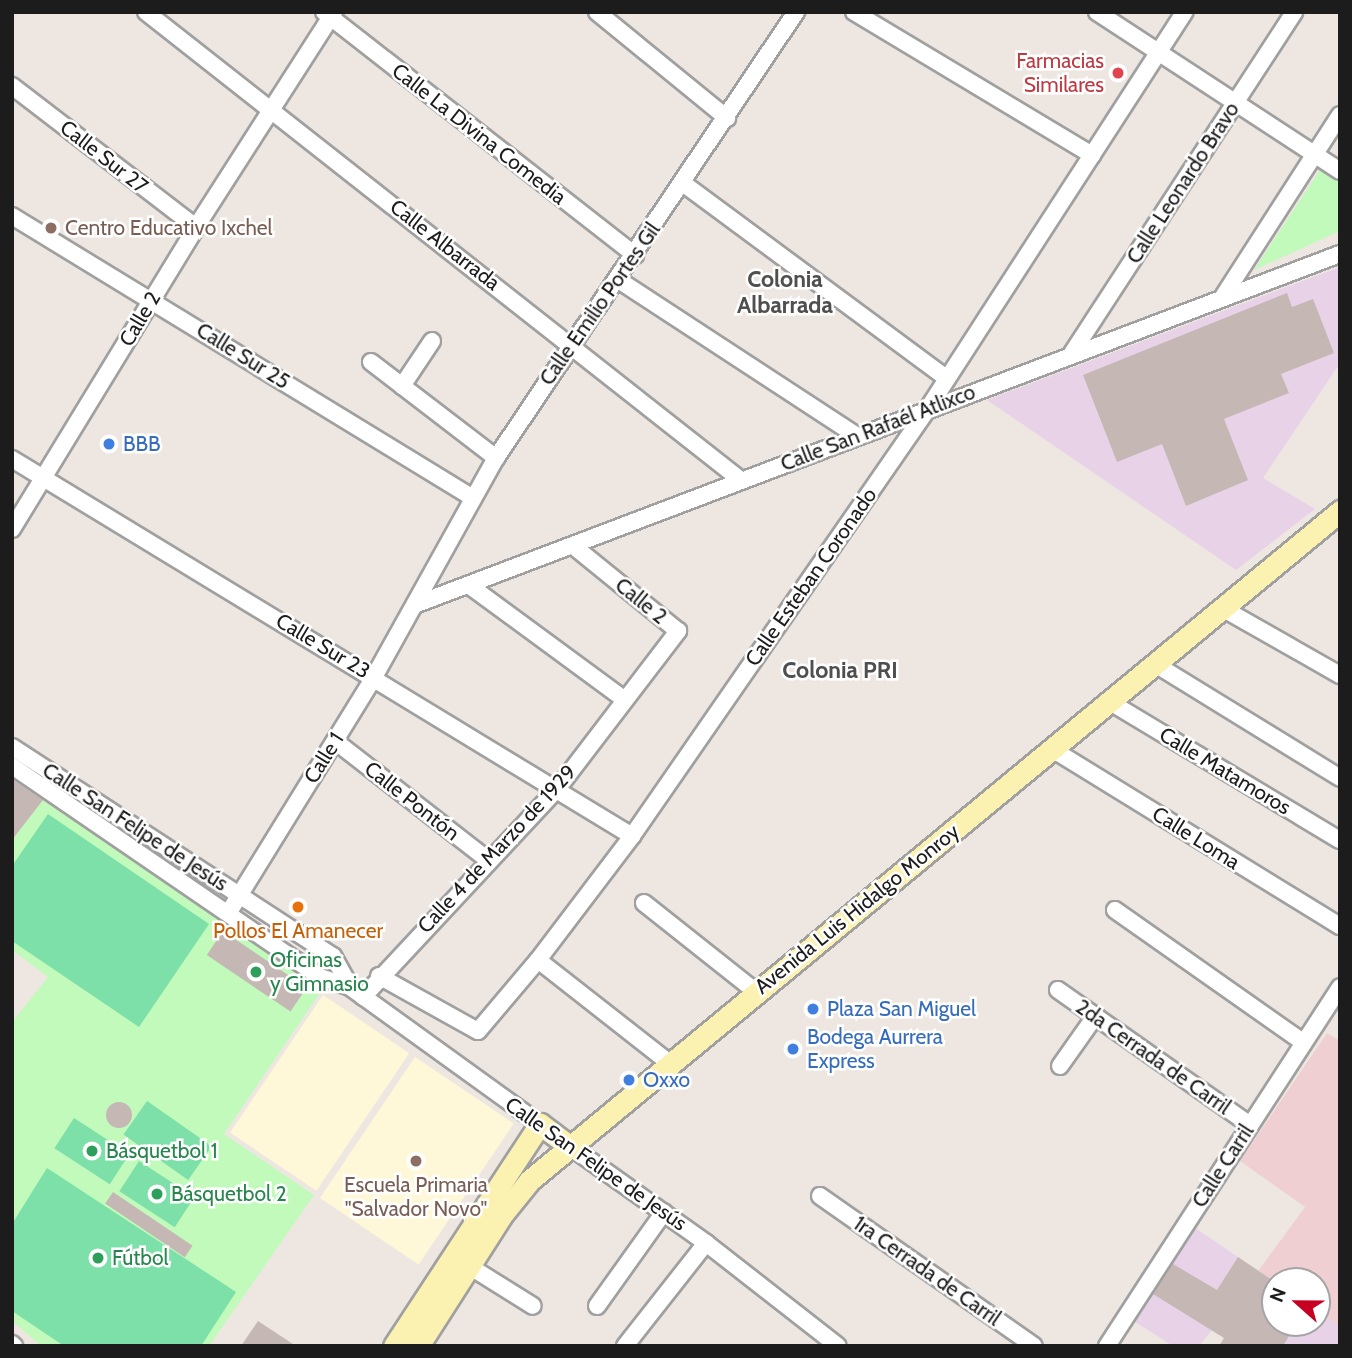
<!DOCTYPE html>
<meta charset="utf-8">
<style>
body{margin:0}
#map{position:relative;width:1352px;height:1358px;overflow:hidden;background:#eee7e1;font-family:Cabin,sans-serif}
div>[style]{position:absolute}
.commercial>*{inset:0;background:#f0cfd3}
.industrial>*{inset:0;background:#e7d2e7}
.education>*{inset:0;background:#fff8d8;transform-origin:0 0}
.park>*{inset:0;background:#c1fabb}
.pitch>*{inset:0;background:#7ce0a8;transform-origin:0 0}
.building>*{inset:0;background:#c5b8b4;transform-origin:0 0}
.round{border-radius:50%}
.roads{filter:drop-shadow(2px 0 #a0a0a0) drop-shadow(-2px 0 #a0a0a0) drop-shadow(0 2px #a0a0a0) drop-shadow(0 -2px #a0a0a0)}
.street>*{height:16px;margin:-8px;padding:0 8px;transform-origin:8px;border-radius:8px;background:#fff}
.secondary>*{height:21px;margin:-10.5px;padding:0 10.5px;transform-origin:10.5px;border-radius:10.5px;background:#fbf2b2}
.dots>*{width:19px;height:19px;translate:-50% -50%;box-sizing:border-box;border:4px solid #fff;border-radius:50%}
span{translate:-50% -50%;white-space:nowrap;text-align:center;line-height:1.15;-webkit-text-stroke:5px #fff;paint-order:stroke}
.health-label{font-size:21px;color:#be3a42}
.right{translate:-100% -50%;text-align:right}
.street-label{font-size:21px;color:#1c1c1c}
.education-label{font-size:21px;color:#785e54}
.left{translate:0 -50%;text-align:left}
.shop-label{font-size:21px;color:#366cbe}
.food-label{font-size:21px;color:#c56008}
.leisure-label{font-size:21px;color:#27864d}
.neighbourhood-label{font-size:23px;color:#4f4f4f;font-weight:700}
.frame{position:absolute;inset:0;border:14px solid #1c1c1c;pointer-events:none}
.north{position:absolute;left:1261px;top:1267px;width:70px;height:70px;box-sizing:border-box;background:#fff;border:2px solid #a4a4a4;border-radius:50%;rotate:291deg;font-size:19px;font-weight:700;line-height:28px;text-align:center;color:#1c1c1c}
.north::after{content:'';display:block;margin:auto;width:24px;height:32px;background:#c70023;clip-path:polygon(50% 0,100% 100%,50% 72%,0 100%)}
</style>
<div id="map">
<div class="commercial">
<div style="clip-path:polygon(1327px 1033px,1340px 1041px,1340px 1327px,1317px 1311px,1317px 1281px,1275px 1282px,1258px 1271px,1305px 1207px,1240px 1161px)"></div>
</div>
<div class="industrial">
<div style="clip-path:polygon(1340px 267px,1340px 363px,1263px 478px,1315px 509px,1236px 570px,987px 400px)"></div>
<div style="clip-path:polygon(1195px 1228px,1275px 1282px,1275px 1323px,1317px 1323px,1317px 1311px,1340px 1326px,1340px 1346px,1237px 1346px,1212px 1330px,1199px 1346px,1173px 1346px,1132px 1320px)"></div>
</div>
<div class="education">
<div style="left:323px;top:995px;width:104px;height:166px;rotate:34deg"></div>
<div style="left:415px;top:1057px;width:119px;height:170px;rotate:34deg"></div>
</div>
<div class="park">
<div style="clip-path:polygon(1320px 170px,1340px 182px,1340px 231px,1254px 270px)"></div>
<div style="clip-path:polygon(46px 796px,322px 990px,224px 1134px,314px 1195px,209px 1346px,41px 1346px,12px 1321px,12px 1022px,48px 977px,12px 950px,12px 840px)"></div>
</div>
<div class="pitch">
<div style="clip-path:polygon(48px 814px,209px 924px,139px 1027px,12px 941px,12px 866px)"></div>
<div style="left:147px;top:1101px;width:79px;height:41px;rotate:35deg"></div>
<div style="left:74px;top:1118px;width:66px;height:36px;rotate:33deg"></div>
<div style="left:139px;top:1161px;width:66px;height:36px;rotate:33deg"></div>
<div style="clip-path:polygon(47px 1168px,236px 1292px,201px 1346px,64px 1346px,12px 1311px,12px 1224px)"></div>
</div>
<div class="building">
<div style="clip-path:polygon(1287px 293px,1292px 307px,1313px 299px,1334px 353px,1281px 374px,1289px 393px,1224px 419px,1248px 480px,1186px 506px,1162px 444px,1117px 462px,1083px 375px)"></div>
<div style="clip-path:polygon(12px 779px,43px 800px,12px 840px)"></div>
<div style="left:223px;top:931px;width:101px;height:29px;rotate:34deg"></div>
<div class="round" style="left:106px;top:1102px;width:26px;height:26px"></div>
<div style="left:113px;top:1192px;width:96px;height:14px;rotate:34deg"></div>
<div style="clip-path:polygon(1238px 1257px,1275px 1282px,1275px 1323px,1297px 1323px,1283px 1346px,1219px 1346px,1224px 1338px,1153px 1294px,1173px 1264px,1217px 1290px)"></div>
<div style="clip-path:polygon(258px 1321px,296px 1346px,241px 1346px)"></div>
</div>
<div class="roads">
<div class="street">
<div style="left:146px;top:12px;width:758px;rotate:38.2deg"></div>
<div style="left:324px;top:12px;width:395px;rotate:38deg"></div>
<div style="left:597px;top:12px;width:168px;rotate:39.2deg"></div>
<div style="left:854px;top:12px;width:278px;rotate:31deg"></div>
<div style="left:1097px;top:12px;width:290px;rotate:33.2deg"></div>
<div style="left:12px;top:86px;width:232px;rotate:37.5deg"></div>
<div style="left:684px;top:184px;width:326px;rotate:36.5deg"></div>
<div style="left:12px;top:216px;width:540px;rotate:31.45deg"></div>
<div style="left:617px;top:279px;width:285px;rotate:33.2deg"></div>
<div style="left:1224px;top:295px;width:214px;rotate:-57.2deg"></div>
<div style="left:1072px;top:353px;width:407px;rotate:-56.9deg"></div>
<div style="left:371px;top:362px;width:158px;rotate:37.5deg"></div>
<div style="left:402px;top:386px;width:54px;rotate:-56.3deg"></div>
<div style="left:12px;top:459px;width:726px;rotate:31.3deg"></div>
<div style="left:12px;top:529px;width:354px;rotate:-58.6deg"></div>
<div style="left:196px;top:227px;width:255px;rotate:-57.3deg"></div>
<div style="left:470px;top:586px;width:191px;rotate:36.3deg"></div>
<div style="left:417px;top:604px;width:987px;rotate:-20.77deg"></div>
<div style="left:1222px;top:608px;width:136px;rotate:29.6deg"></div>
<div style="left:1155px;top:664px;width:217px;rotate:31.6deg"></div>
<div style="left:1110px;top:702px;width:268px;rotate:31deg"></div>
<div style="left:335px;top:741px;width:195px;rotate:37.9deg"></div>
<div style="left:12px;top:747px;width:383px;rotate:33.1deg"></div>
<div style="left:333px;top:956px;width:35px;rotate:61deg"></div>
<div style="left:1052px;top:749px;width:338px;rotate:31.6deg"></div>
<div style="left:12px;top:766px;width:373px;rotate:34.4deg"></div>
<div style="left:320px;top:977px;width:32px;rotate:18deg"></div>
<div style="left:350px;top:987px;width:234px;rotate:35.8deg"></div>
<div style="left:644px;top:903px;width:142px;rotate:38.4deg"></div>
<div style="left:1115px;top:910px;width:230px;rotate:35.1deg"></div>
<div style="left:229px;top:912px;width:276px;rotate:-58.3deg"></div>
<div style="left:374px;top:677px;width:251px;rotate:-60.9deg"></div>
<div style="left:496px;top:458px;width:538px;rotate:-56.07deg"></div>
<div style="left:538px;top:960px;width:170px;rotate:38.1deg"></div>
<div style="left:379px;top:976px;width:113px;rotate:29.1deg"></div>
<div style="left:478px;top:1031px;width:93px;rotate:-49.8deg"></div>
<div style="left:538px;top:960px;width:156px;rotate:-52.8deg"></div>
<div style="left:632px;top:836px;width:518px;rotate:-55.3deg"></div>
<div style="left:927px;top:410px;width:474px;rotate:-57.1deg"></div>
<div style="left:1058px;top:990px;width:233px;rotate:35.1deg"></div>
<div style="left:363px;top:997px;width:286px;rotate:-47deg"></div>
<div style="left:558px;top:788px;width:198px;rotate:-52.6deg"></div>
<div style="left:678px;top:631px;width:136px;rotate:-140.9deg"></div>
<div style="left:1060px;top:1066px;width:62px;rotate:-54.8deg"></div>
<div style="left:571px;top:1147px;width:166px;rotate:35.4deg"></div>
<div style="left:706px;top:1243px;width:167px;rotate:38deg"></div>
<div style="left:820px;top:1196px;width:261px;rotate:35deg"></div>
<div style="left:469px;top:1266px;width:75px;rotate:32deg"></div>
<div style="left:597px;top:1306px;width:115px;rotate:-54.5deg"></div>
<div style="left:12px;top:1344px;width:3px;rotate:45deg"></div>
<div style="left:625px;top:1346px;width:131px;rotate:-51.8deg"></div>
<div style="left:1107px;top:1346px;width:428px;rotate:-57deg"></div>
</div>
<div class="secondary">
<div style="left:394px;top:1346px;width:266px;rotate:-56.7deg"></div>
<div style="left:540px;top:1124px;width:39px;rotate:37deg"></div>
<div style="left:418px;top:1346px;width:154px;rotate:-57.4deg"></div>
<div style="left:501px;top:1216px;width:46px;rotate:-51.1deg"></div>
<div style="left:530px;top:1180px;width:1051px;rotate:-39.55deg"></div>
</div>
</div>
<div class="dots">
<div style="left:1118px;top:73px;background:#e0444e"></div>
<div style="left:51px;top:228px;background:#8d6e63"></div>
<div style="left:109px;top:444px;background:#3f7fe0"></div>
<div style="left:298px;top:907px;background:#e8710a"></div>
<div style="left:256px;top:972px;background:#2e9e5b"></div>
<div style="left:813px;top:1009px;background:#3f7fe0"></div>
<div style="left:793px;top:1049px;background:#3f7fe0"></div>
<div style="left:629px;top:1080px;background:#3f7fe0"></div>
<div style="left:92px;top:1151px;background:#2e9e5b"></div>
<div style="left:416px;top:1161px;background:#8d6e63"></div>
<div style="left:157px;top:1194px;background:#2e9e5b"></div>
<div style="left:98px;top:1258px;background:#2e9e5b"></div>
</div>
<div class="health-label">
<span class="right" style="left:1104px;top:73px">Farmacias<br>Similares</span>
</div>
<div class="street-label">
<span style="left:479px;top:134px;rotate:38deg">Calle La Divina Comedia</span>
<span style="left:104px;top:157px;rotate:38deg">Calle Sur 27</span>
<span style="left:1183px;top:183px;rotate:-57deg">Calle Leonardo Bravo</span>
<span style="left:445px;top:245px;rotate:38deg">Calle Albarrada</span>
<span style="left:600px;top:304px;rotate:-55deg">Calle Emilio Portes Gil</span>
<span style="left:140px;top:319px;rotate:-59deg">Calle 2</span>
<span style="left:243px;top:356px;rotate:32deg">Calle Sur 25</span>
<span style="left:878px;top:428px;rotate:-21deg">Calle San Rafaél Atlixco</span>
<span style="left:811px;top:577px;rotate:-55deg">Calle Esteban Coronado</span>
<span style="left:641px;top:601px;rotate:39deg">Calle 2</span>
<span style="left:323px;top:646px;rotate:31deg">Calle Sur 23</span>
<span style="left:324px;top:758px;rotate:-58deg">Calle 1</span>
<span style="left:1225px;top:771px;rotate:31deg">Calle Matamoros</span>
<span style="left:412px;top:801px;rotate:38deg">Calle Pontón</span>
<span style="left:135px;top:827px;rotate:33deg">Calle San Felipe de Jesús</span>
<span style="left:1196px;top:838px;rotate:32deg">Calle Loma</span>
<span style="left:497px;top:849px;rotate:-47deg">Calle 4 de Marzo de 1929</span>
<span style="left:857px;top:909px;rotate:-39deg">Avenida Luis Hidalgo Monroy</span>
<span style="left:1153px;top:1057px;rotate:35deg">2da Cerrada de Carril</span>
<span style="left:596px;top:1164px;rotate:35deg">Calle San Felipe de Jesús</span>
<span style="left:1223px;top:1166px;rotate:-57deg">Calle Carril</span>
<span style="left:927px;top:1271px;rotate:35deg">1ra Cerrada de Carril</span>
</div>
<div class="education-label">
<span class="left" style="left:65px;top:228px">Centro Educativo Ixchel</span>
<span style="left:416px;top:1197px">Escuela Primaria<br>"Salvador Novo"</span>
</div>
<div class="shop-label">
<span class="left" style="left:123px;top:444px">BBB</span>
<span class="left" style="left:827px;top:1009px">Plaza San Miguel</span>
<span class="left" style="left:807px;top:1049px">Bodega Aurrera<br>Express</span>
<span class="left" style="left:643px;top:1080px">Oxxo</span>
</div>
<div class="food-label">
<span style="left:298px;top:931px">Pollos El Amanecer</span>
</div>
<div class="leisure-label">
<span class="left" style="left:270px;top:972px">Oficinas<br>y Gimnasio</span>
<span class="left" style="left:106px;top:1151px">Básquetbol 1</span>
<span class="left" style="left:171px;top:1194px">Básquetbol 2</span>
<span class="left" style="left:112px;top:1258px">Fútbol</span>
</div>
<div class="neighbourhood-label">
<span style="left:785px;top:292px">Colonia<br>Albarrada</span>
<span style="left:840px;top:670px">Colonia PRI</span>
</div>
<div class="frame"></div>
<div class="north">N</div>
</div>
